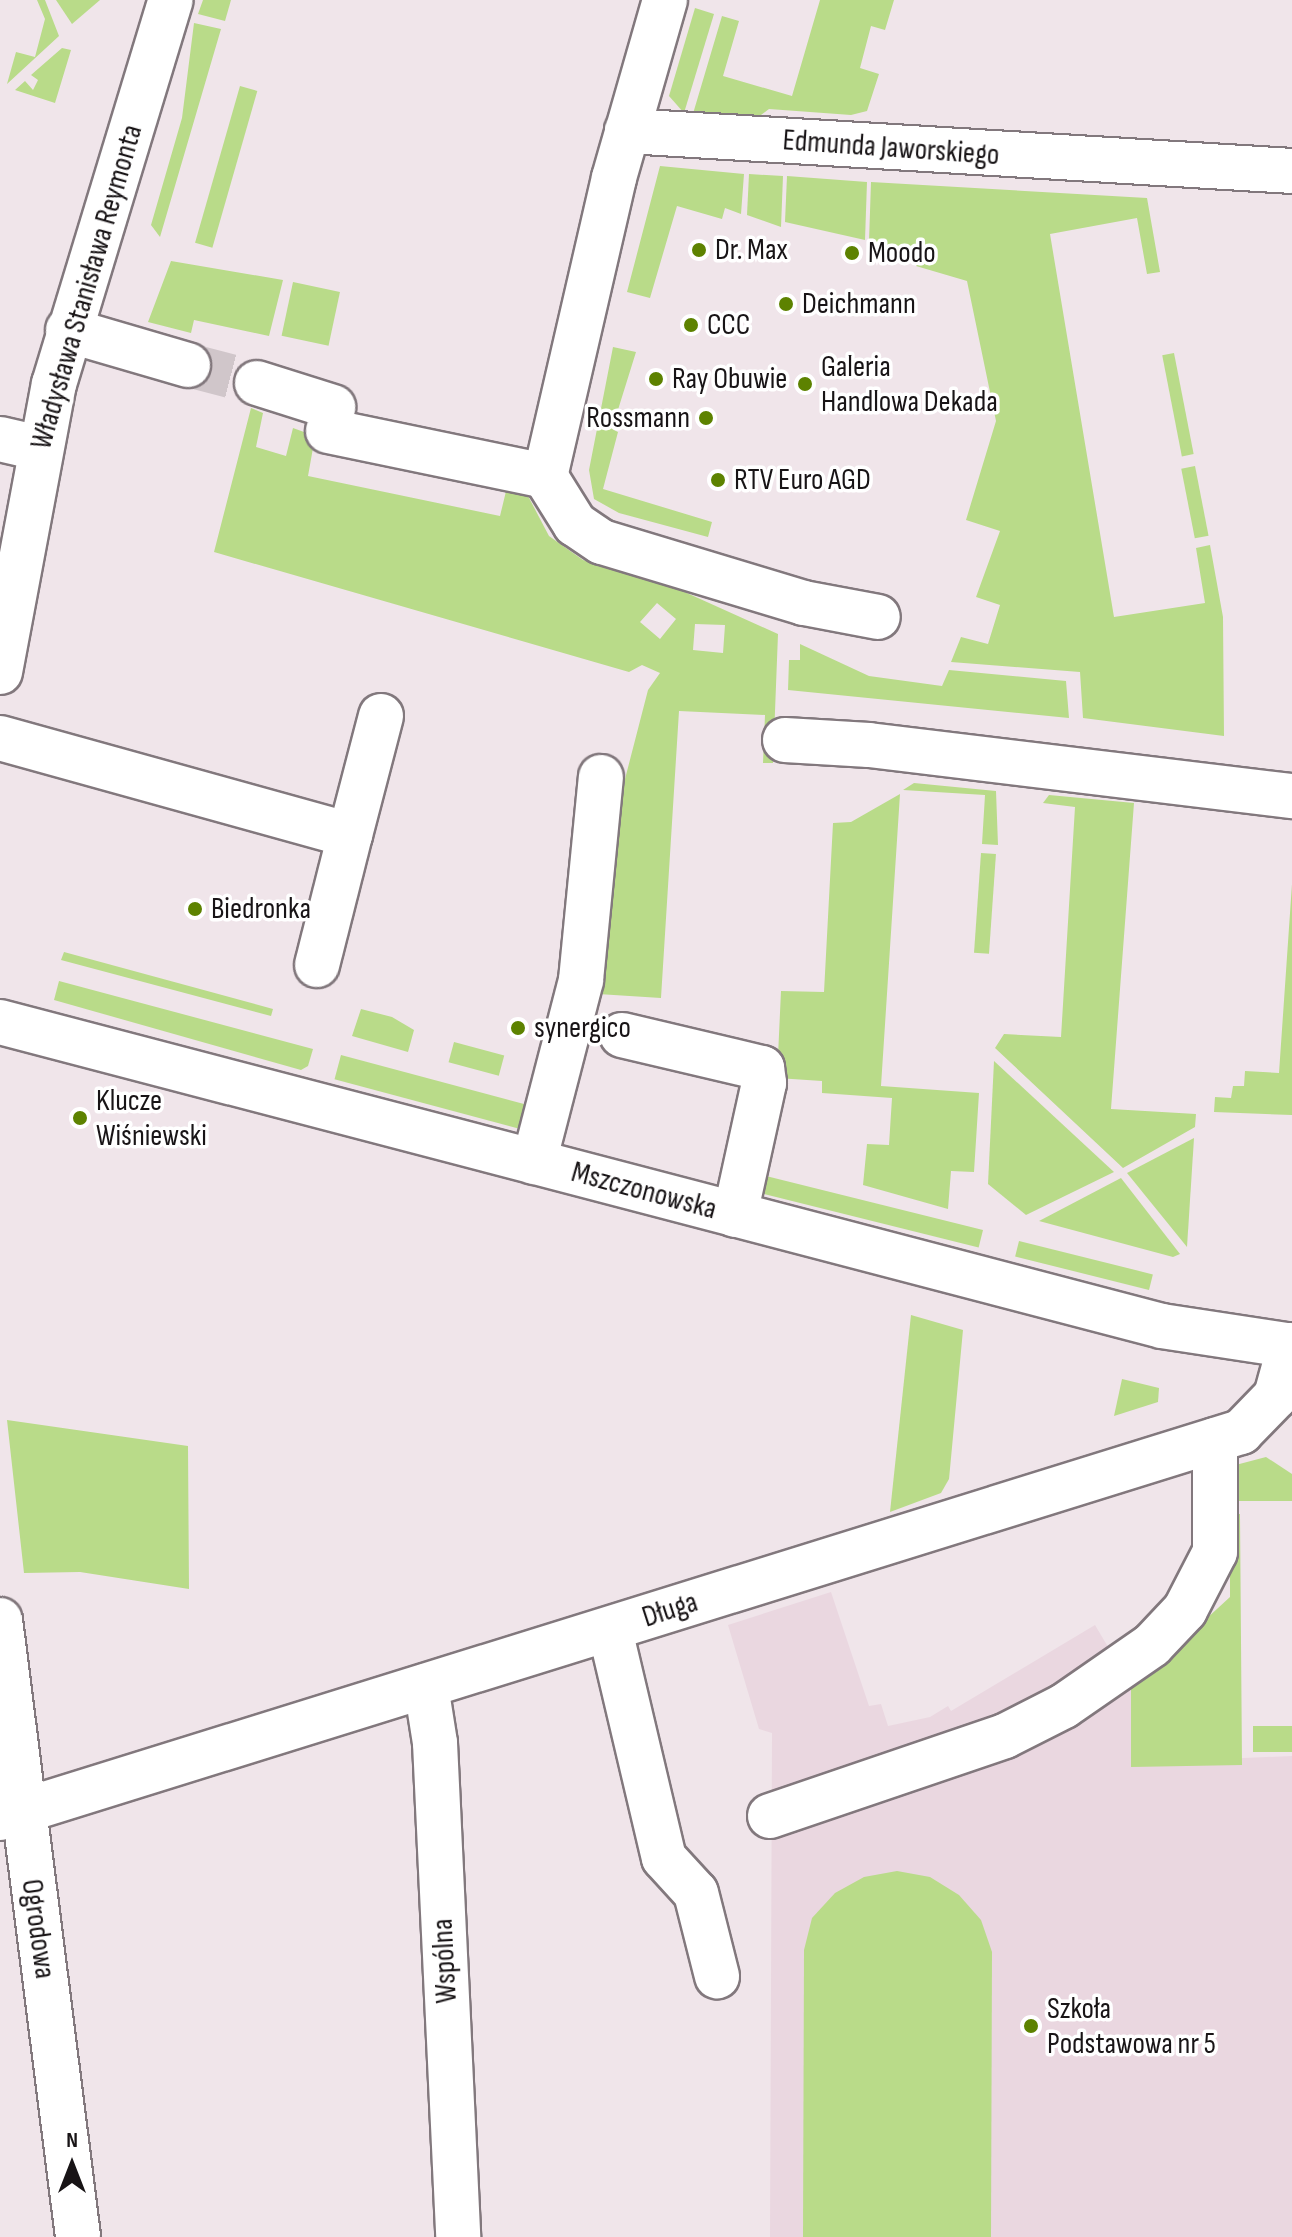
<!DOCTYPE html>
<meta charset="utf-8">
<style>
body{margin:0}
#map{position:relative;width:1292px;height:2237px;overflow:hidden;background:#f0e5ea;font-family:"Sofia Sans Condensed",sans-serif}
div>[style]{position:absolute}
.built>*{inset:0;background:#ead7e0}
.green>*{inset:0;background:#b9db89;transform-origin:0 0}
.minor-tunnel>*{height:44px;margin-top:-22px;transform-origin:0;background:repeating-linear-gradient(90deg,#d0c6ca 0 44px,transparent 0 66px)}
.roads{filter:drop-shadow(2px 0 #82787d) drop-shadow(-2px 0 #82787d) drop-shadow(0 2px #82787d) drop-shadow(0 -2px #82787d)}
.minor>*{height:44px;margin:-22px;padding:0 22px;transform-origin:22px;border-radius:22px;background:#fff}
.dots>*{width:22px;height:22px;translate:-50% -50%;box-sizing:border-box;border:4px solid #fff;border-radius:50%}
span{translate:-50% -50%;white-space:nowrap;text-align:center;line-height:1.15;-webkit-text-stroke:7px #fff;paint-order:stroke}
.street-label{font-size:30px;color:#181416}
.poi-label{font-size:30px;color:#181416}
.left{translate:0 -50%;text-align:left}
.right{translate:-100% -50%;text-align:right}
.north{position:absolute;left:32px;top:2125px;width:80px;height:80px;-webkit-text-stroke:6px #fff;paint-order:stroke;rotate:0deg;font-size:22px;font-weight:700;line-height:32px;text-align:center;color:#181416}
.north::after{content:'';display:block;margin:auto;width:28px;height:36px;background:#181416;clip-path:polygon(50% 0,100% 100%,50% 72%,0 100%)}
</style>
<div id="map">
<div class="built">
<div style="clip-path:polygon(831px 1592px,869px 1706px,881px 1704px,888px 1726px,930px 1717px,948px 1706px,951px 1711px,1095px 1625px,1176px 1761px,1292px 1756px,1292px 2237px,770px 2237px,772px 1733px,759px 1729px,728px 1625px)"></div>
</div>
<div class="green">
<div style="clip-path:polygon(37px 0,45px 0,59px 36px,7px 84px,16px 52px,35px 57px,45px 19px)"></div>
<div style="clip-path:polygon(56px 0,100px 0,72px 24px)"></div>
<div style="clip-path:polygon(203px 0,231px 0,225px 21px,198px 14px)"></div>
<div style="clip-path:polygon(820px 0,894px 0,885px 30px,871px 26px,860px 68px,879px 74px,867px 111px,851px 115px,769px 109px,750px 123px,692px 117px,722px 16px,739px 21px,723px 76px,792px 96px)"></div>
<div style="clip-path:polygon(695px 8px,714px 14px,684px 113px,669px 96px)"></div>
<div style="clip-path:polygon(194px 23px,221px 29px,160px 237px,151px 225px,182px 118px)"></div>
<div style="clip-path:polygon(62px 48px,71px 50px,55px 103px,15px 90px,25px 81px,33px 90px,38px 80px,31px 75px)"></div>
<div style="left:240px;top:86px;width:18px;height:163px;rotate:16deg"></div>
<div style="clip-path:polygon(660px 166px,744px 174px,741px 214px,725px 208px,722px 219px,677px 206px,650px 298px,627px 292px)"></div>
<div style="clip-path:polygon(749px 174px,783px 176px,781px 227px,747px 215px)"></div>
<div style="clip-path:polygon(787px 176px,867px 182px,865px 240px,785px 222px)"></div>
<div style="clip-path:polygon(871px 182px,1147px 198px,1160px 272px,1147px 274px,1137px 218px,1050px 234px,1114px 617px,1205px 603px,1196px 548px,1210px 545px,1223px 617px,1224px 736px,1083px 718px,1080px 672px,951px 662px,961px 637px,988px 644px,1000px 605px,976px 597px,1000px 531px,966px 520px,996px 421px,967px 281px,916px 266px,919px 254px,869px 241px)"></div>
<div style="clip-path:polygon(171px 261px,283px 280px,269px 336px,194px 320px,191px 333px,148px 322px)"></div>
<div style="left:293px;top:282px;width:48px;height:55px;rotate:12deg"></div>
<div style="clip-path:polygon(613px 347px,636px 352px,612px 429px,618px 432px,603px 489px,712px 522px,708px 537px,619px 513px,594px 499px,589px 470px)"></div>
<div style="left:1174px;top:353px;width:103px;height:12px;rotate:79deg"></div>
<div style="clip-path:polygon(evenodd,251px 408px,263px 413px,256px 447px,286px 456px,293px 428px,304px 432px,313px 448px,308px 476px,500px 516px,508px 483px,517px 486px,528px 496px,549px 536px,583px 560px,678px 589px,778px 634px,773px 763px,763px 763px,765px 715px,679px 711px,661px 998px,598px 994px,625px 779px,648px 690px,660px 673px,642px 665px,629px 672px,214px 552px,251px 408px,657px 603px,676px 619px,660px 639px,640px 622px,657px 603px,251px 408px,695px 624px,725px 625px,723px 653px,693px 650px,695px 624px)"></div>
<div style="left:1195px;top:466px;width:71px;height:14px;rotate:79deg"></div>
<div style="clip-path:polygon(800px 644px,869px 676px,942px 686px,949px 670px,1066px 681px,1069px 718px,788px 690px,789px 660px,800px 660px)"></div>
<div style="clip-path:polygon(914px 783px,996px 791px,998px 845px,982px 844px,985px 795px,903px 790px)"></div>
<div style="clip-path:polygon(900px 794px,881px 1086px,979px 1093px,974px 1172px,951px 1171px,948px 1209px,863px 1185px,867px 1144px,889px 1145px,892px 1098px,822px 1093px,822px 1081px,777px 1078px,781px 991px,824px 992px,833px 823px,851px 822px)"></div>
<div style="clip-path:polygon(1049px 795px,1134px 803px,1111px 1109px,1196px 1114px,1195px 1127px,1123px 1168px,995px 1048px,1004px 1034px,1061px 1037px,1075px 807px,1043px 803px)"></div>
<div style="left:981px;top:853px;width:15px;height:100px;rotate:4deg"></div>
<div style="clip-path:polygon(1292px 884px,1292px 1115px,1214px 1112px,1215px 1097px,1231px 1098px,1233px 1086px,1244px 1086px,1245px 1071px,1279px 1073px)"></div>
<div style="clip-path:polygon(64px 952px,273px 1009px,271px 1016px,61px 960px)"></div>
<div style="clip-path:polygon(59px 981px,313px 1049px,308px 1066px,301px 1070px,54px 1000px)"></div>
<div style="clip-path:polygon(361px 1009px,392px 1017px,414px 1030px,408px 1052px,352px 1036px)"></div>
<div style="left:454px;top:1042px;width:52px;height:21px;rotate:15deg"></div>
<div style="left:341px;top:1055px;width:206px;height:25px;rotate:15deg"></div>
<div style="clip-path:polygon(994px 1061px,1114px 1172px,1026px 1215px,988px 1184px)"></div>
<div style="clip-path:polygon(1194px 1138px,1187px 1247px,1127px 1173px)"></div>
<div style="left:754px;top:1173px;width:236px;height:18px;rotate:14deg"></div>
<div style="clip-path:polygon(1121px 1178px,1180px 1254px,1173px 1257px,1039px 1221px)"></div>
<div style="left:1019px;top:1241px;width:138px;height:16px;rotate:14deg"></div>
<div style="clip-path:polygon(911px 1315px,963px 1330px,949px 1479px,941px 1493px,890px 1512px)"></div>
<div style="clip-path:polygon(1122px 1379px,1159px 1388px,1158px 1402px,1114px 1416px)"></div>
<div style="clip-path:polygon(7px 1420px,188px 1446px,189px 1589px,80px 1572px,24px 1573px)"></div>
<div style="clip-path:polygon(1266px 1457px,1292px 1474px,1292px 1501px,1229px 1501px,1228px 1467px)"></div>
<div style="clip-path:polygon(1230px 1514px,1240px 1514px,1242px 1765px,1131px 1767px,1131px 1688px,1230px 1597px)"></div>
<div style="left:1292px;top:1726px;width:26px;height:39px;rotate:90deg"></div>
<div style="clip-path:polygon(897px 1871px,930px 1877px,959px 1895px,981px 1920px,992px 1952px,991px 2237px,803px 2237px,804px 1950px,812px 1918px,835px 1893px,864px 1877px)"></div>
</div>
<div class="minor-tunnel">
<div style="left:188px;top:365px;width:71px;rotate:14.6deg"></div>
</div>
<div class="roads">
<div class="minor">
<div style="left:665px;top:0;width:185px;rotate:106deg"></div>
<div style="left:614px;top:178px;width:306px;rotate:103deg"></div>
<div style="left:545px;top:476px;width:57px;rotate:58deg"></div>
<div style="left:575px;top:524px;width:32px;rotate:34deg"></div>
<div style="left:602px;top:542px;width:211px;rotate:16.8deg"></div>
<div style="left:804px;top:603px;width:75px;rotate:10.7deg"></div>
<div style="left:627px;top:131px;width:666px;rotate:3.44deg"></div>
<div style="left:68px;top:330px;width:125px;rotate:16.3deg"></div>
<div style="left:257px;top:383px;width:80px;rotate:17.5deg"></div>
<div style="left:328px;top:431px;width:222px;rotate:11.7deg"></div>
<div style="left:0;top:439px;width:40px;rotate:13deg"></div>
<div style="left:0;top:672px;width:293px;rotate:-79.4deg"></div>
<div style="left:54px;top:384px;width:401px;rotate:-73.1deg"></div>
<div style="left:0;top:738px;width:363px;rotate:15.5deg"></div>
<div style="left:350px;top:835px;width:123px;rotate:-75.4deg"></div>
<div style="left:785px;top:740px;width:84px;rotate:3.4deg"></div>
<div style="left:869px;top:745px;width:426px;rotate:6.9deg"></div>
<div style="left:317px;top:965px;width:134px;rotate:-75.8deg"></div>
<div style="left:0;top:1022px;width:1201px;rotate:14.66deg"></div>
<div style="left:1162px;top:1326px;width:132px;rotate:8.7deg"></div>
<div style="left:622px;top:1035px;width:144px;rotate:13.3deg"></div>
<div style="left:762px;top:1068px;width:15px;rotate:82deg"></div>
<div style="left:764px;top:1083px;width:135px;rotate:102.4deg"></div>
<div style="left:534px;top:1162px;width:188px;rotate:-75.5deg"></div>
<div style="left:581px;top:980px;width:204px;rotate:-84.4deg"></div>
<div style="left:0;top:1620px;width:622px;rotate:82.79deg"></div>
<div style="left:610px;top:1630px;width:234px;rotate:76.7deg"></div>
<div style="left:664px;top:1858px;width:47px;rotate:47.6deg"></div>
<div style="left:696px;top:1893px;width:86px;rotate:75.8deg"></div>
<div style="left:426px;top:1686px;width:58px;rotate:81deg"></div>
<div style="left:435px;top:1743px;width:495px;rotate:87.3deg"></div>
<div style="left:770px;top:1816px;width:248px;rotate:-18.8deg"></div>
<div style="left:1005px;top:1736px;width:66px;rotate:-27deg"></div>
<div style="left:1064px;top:1706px;width:107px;rotate:-34.7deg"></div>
<div style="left:1152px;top:1645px;width:48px;rotate:-46.7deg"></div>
<div style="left:1185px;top:1610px;width:65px;rotate:-62.7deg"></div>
<div style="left:1215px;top:1552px;width:112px;rotate:-90deg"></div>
<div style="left:0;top:1818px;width:1300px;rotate:-17.28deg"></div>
<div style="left:1241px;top:1432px;width:50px;rotate:-45.8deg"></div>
<div style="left:1276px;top:1396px;width:53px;rotate:-74.6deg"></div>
</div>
</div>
<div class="dots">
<div style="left:699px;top:250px;background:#5d8200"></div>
<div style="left:852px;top:253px;background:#5d8200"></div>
<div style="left:786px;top:304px;background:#5d8200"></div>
<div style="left:691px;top:325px;background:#5d8200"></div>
<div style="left:656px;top:379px;background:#5d8200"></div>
<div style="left:805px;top:384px;background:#5d8200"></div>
<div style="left:706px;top:418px;background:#5d8200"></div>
<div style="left:718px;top:480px;background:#5d8200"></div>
<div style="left:195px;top:909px;background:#5d8200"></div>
<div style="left:518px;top:1028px;background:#5d8200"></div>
<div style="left:80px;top:1118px;background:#5d8200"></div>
<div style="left:1031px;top:2026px;background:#5d8200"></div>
</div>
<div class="street-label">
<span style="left:891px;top:148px;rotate:4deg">Edmunda Jaworskiego</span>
<span style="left:87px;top:287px;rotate:-74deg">Władysława Stanisława Reymonta</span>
<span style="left:644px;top:1191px;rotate:15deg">Mszczonowska</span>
<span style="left:670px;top:1610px;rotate:-18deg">Długa</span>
<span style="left:38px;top:1929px;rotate:82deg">Ogrodowa</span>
<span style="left:445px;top:1961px;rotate:-93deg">Wspólna</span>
</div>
<div class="poi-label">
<span class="left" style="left:715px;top:250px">Dr. Max</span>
<span class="left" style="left:868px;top:253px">Moodo</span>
<span class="left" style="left:802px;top:304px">Deichmann</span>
<span class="left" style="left:707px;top:325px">CCC</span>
<span class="left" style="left:821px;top:384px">Galeria<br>Handlowa Dekada</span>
<span class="left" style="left:672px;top:379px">Ray Obuwie</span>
<span class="right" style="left:690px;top:418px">Rossmann</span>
<span class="left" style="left:734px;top:480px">RTV Euro AGD</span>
<span class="left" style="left:211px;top:909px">Biedronka</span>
<span class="left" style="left:534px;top:1028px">synergico</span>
<span class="left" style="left:96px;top:1118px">Klucze<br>Wiśniewski</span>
<span class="left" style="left:1047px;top:2026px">Szkoła<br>Podstawowa nr 5</span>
</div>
<div class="north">N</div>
</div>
